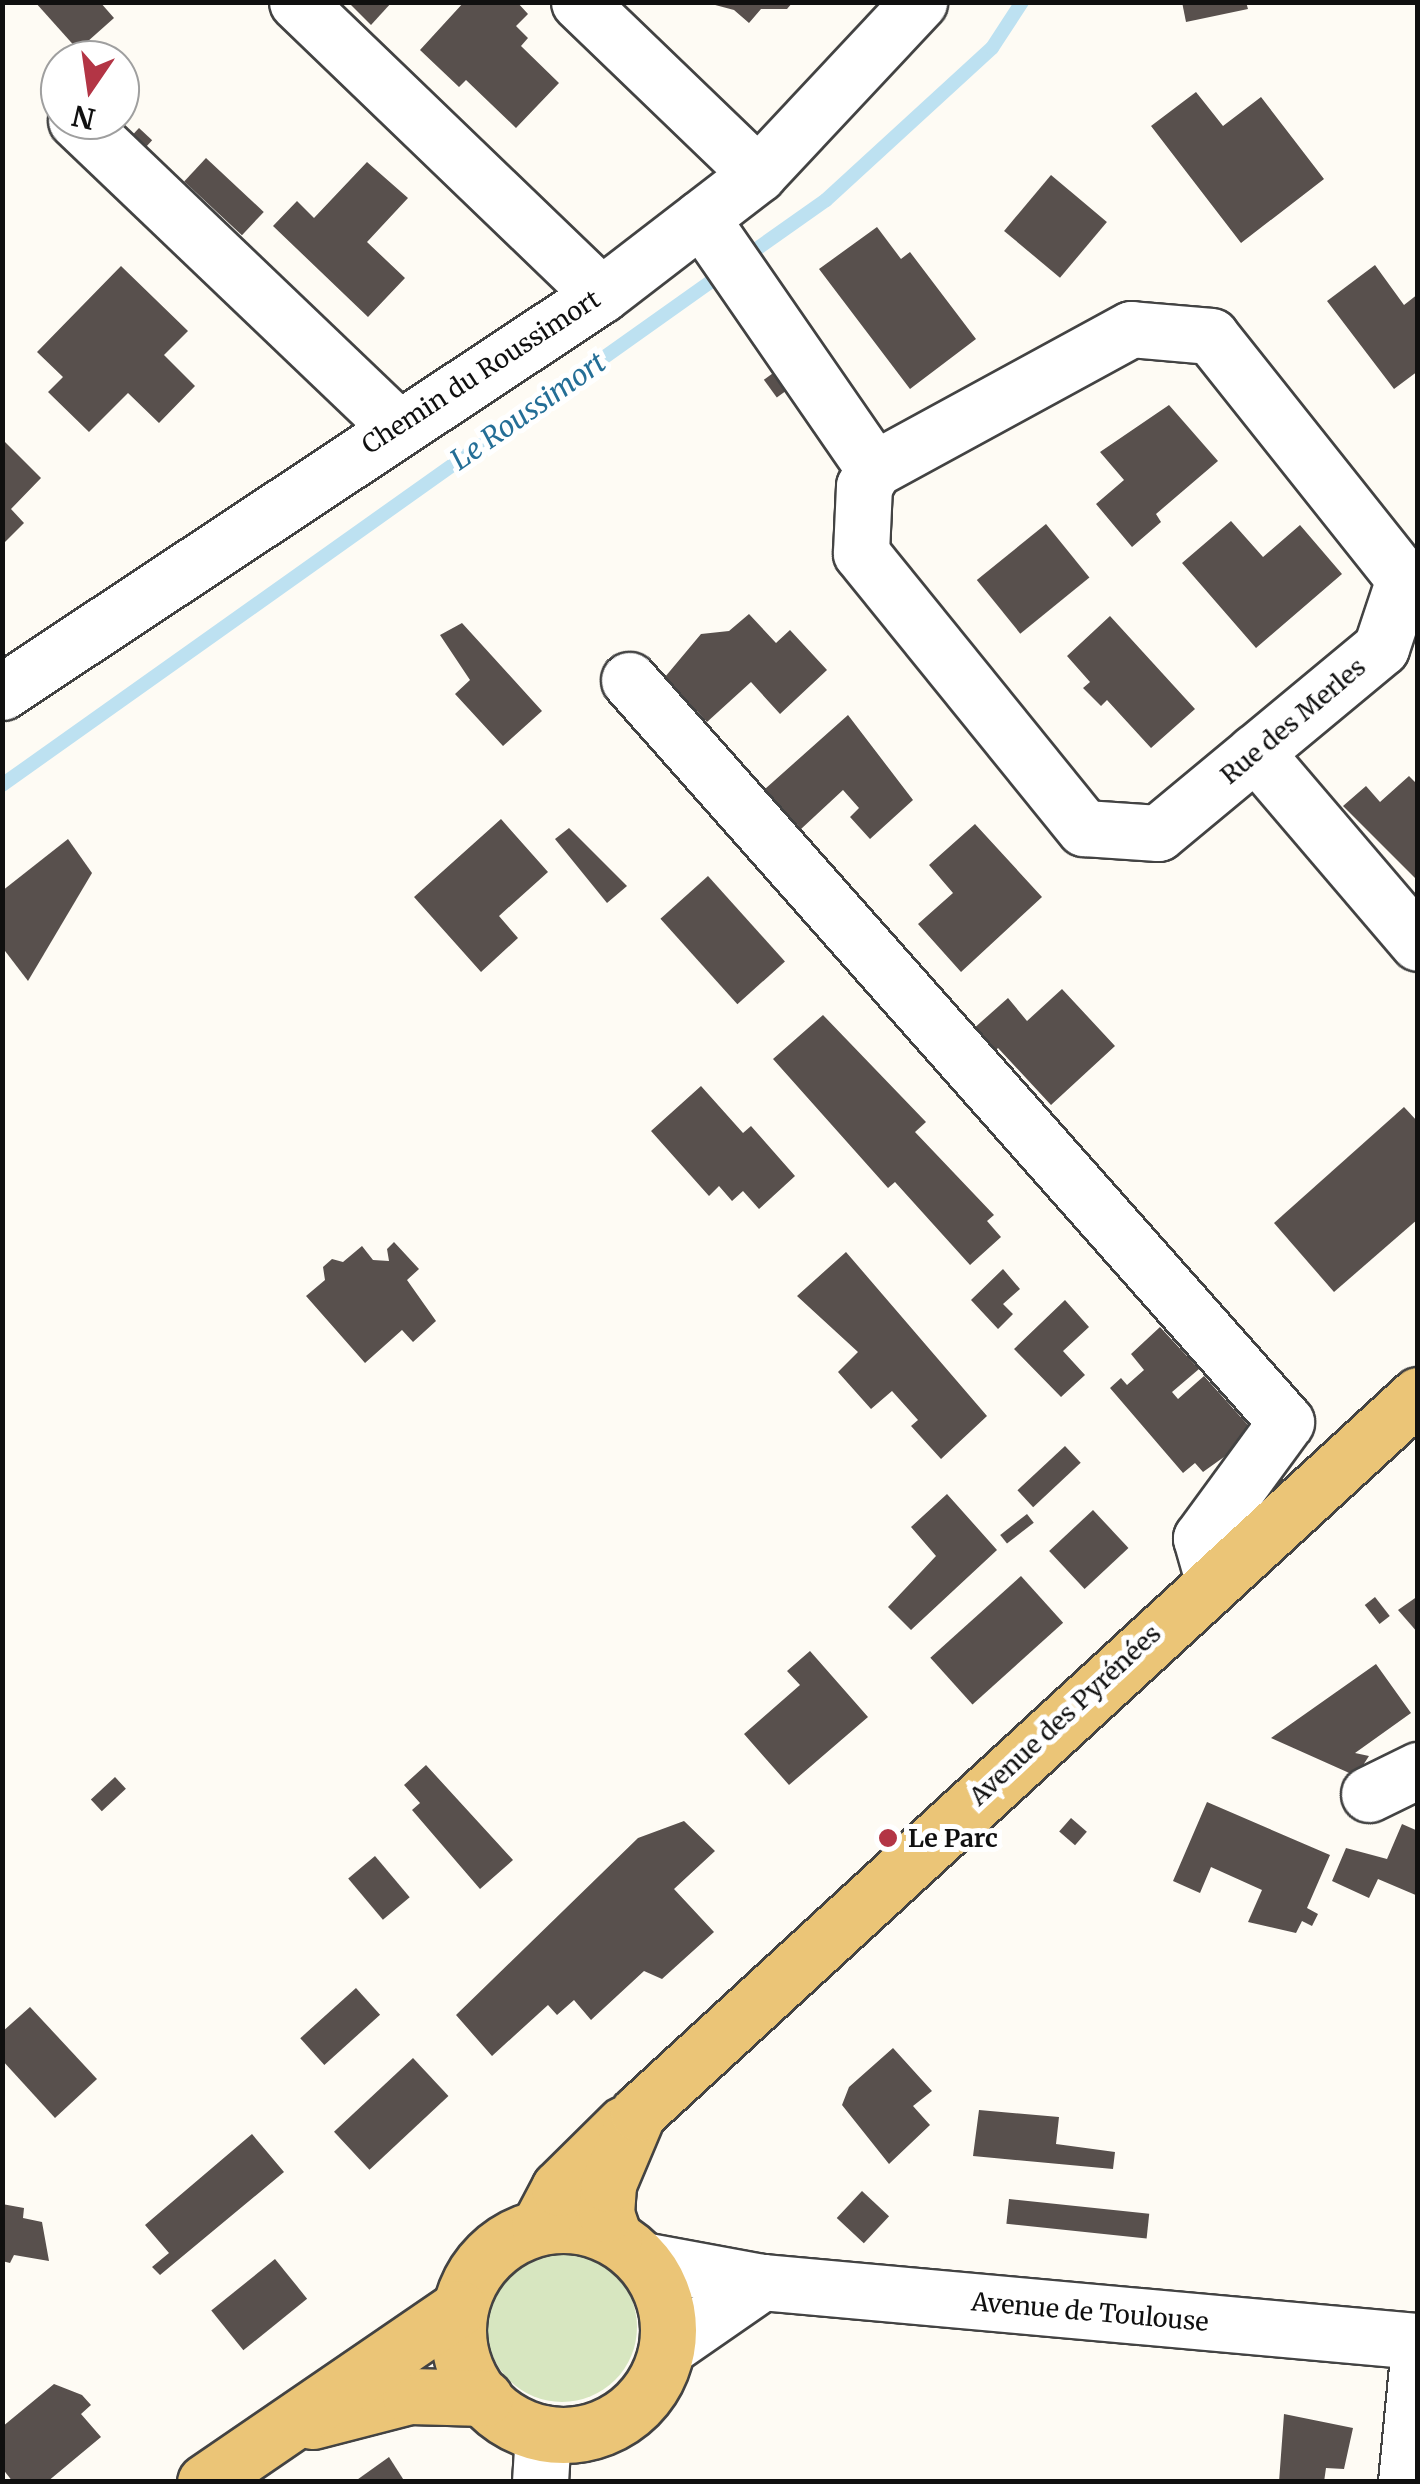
<!DOCTYPE html>
<meta charset="utf-8">
<style>
body{margin:0}
#map{position:relative;width:1420px;height:2484px;overflow:hidden;background:#fefbf4;font-family:Merriweather,serif}
div>[style]{position:absolute}
.green>*{inset:0;background:#d7e6c0}
.round{border-radius:50%}
.stream>*{height:14px;margin:-7px;padding:0 7px;transform-origin:7px;border-radius:7px;background:#bde1f1}
.building>*{inset:0;background:#58504d;transform-origin:0 0}
.roads{filter:drop-shadow(2px 0 #434343) drop-shadow(-2px 0 #434343) drop-shadow(0 2px #434343) drop-shadow(0 -2px #434343)}
.minor>*{height:55px;margin:-27.5px;padding:0 27.5px;transform-origin:27.5px;border-radius:27.5px;background:#fff}
.major>*{height:55px;margin:-27.5px;padding:0 27.5px;transform-origin:27.5px;border-radius:27.5px;background:#ebc577}
.major>.ring{margin:-27.5px;padding:0;box-sizing:content-box;background:none;border:55px solid #ebc577;border-radius:50%}
.dots>*{width:28px;height:28px;translate:-50% -50%;box-sizing:border-box;border:5px solid #fff;border-radius:50%}
span{translate:-50% -50%;white-space:nowrap;text-align:center;line-height:1.15;-webkit-text-stroke:10px #fff;paint-order:stroke}
.street-label{font-size:25px;color:#101010}
.poi-label{font-size:25px;color:#101010;font-weight:700}
.left{translate:0 -50%;text-align:left}
.water-label{font-size:28px;color:#246e96;font-style:italic}
.frame{position:absolute;inset:0;border:5px solid #101010;pointer-events:none}
.north{position:absolute;left:40px;top:40px;width:100px;height:100px;box-sizing:border-box;background:#fff;border:2px solid #9f9f9f;border-radius:50%;rotate:193deg;font-size:28px;font-weight:700;line-height:40px;text-align:center;color:#101010}
.north::after{content:'';display:block;margin:auto;width:35px;height:45px;background:#b33545;clip-path:polygon(50% 0,100% 100%,50% 72%,0 100%)}
</style>
<div id="map">
<div class="green">
<div class="round" style="left:487px;top:2252px;width:150px;height:150px"></div>
</div>
<div class="stream">
<div style="left:741px;top:260px;width:104px;rotate:-35.2deg"></div>
<div style="left:826px;top:200px;width:225px;rotate:-42.5deg"></div>
<div style="left:992px;top:48px;width:55px;rotate:-56.9deg"></div>
<div style="left:2px;top:785px;width:884px;rotate:-35.38deg"></div>
</div>
<div class="building">
<div style="clip-path:polygon(35px 2px,100px 2px,114px 18px,78px 50px)"></div>
<div style="clip-path:polygon(348px 2px,392px 2px,371px 25px)"></div>
<div style="clip-path:polygon(464px 2px,517px 2px,528px 14px,516px 26px,528px 38px,521px 46px,559px 83px,516px 128px,466px 80px,459px 87px,420px 50px)"></div>
<div style="clip-path:polygon(704px 2px,793px 2px,787px 9px,761px 9px,749px 23px,734px 10px)"></div>
<div style="clip-path:polygon(1182px 2px,1246px 2px,1248px 9px,1186px 22px)"></div>
<div style="clip-path:polygon(1196px 92px,1223px 126px,1261px 97px,1324px 179px,1241px 243px,1151px 126px)"></div>
<div style="left:139px;top:128px;width:18px;height:15px;rotate:43deg"></div>
<div style="left:206px;top:158px;width:79px;height:32px;rotate:43deg"></div>
<div style="clip-path:polygon(367px 162px,408px 198px,367px 242px,405px 278px,368px 317px,273px 226px,297px 201px,314px 218px)"></div>
<div style="left:1051px;top:175px;width:73px;height:73px;rotate:40deg"></div>
<div style="clip-path:polygon(877px 227px,901px 259px,910px 252px,976px 339px,910px 389px,819px 269px)"></div>
<div style="clip-path:polygon(1375px 265px,1404px 305px,1418px 294px,1418px 371px,1394px 389px,1327px 301px)"></div>
<div style="clip-path:polygon(121px 266px,188px 331px,164px 355px,195px 386px,159px 423px,128px 393px,89px 432px,48px 392px,63px 377px,37px 352px)"></div>
<div style="left:776px;top:371px;width:22px;height:15px;rotate:54deg"></div>
<div style="clip-path:polygon(1169px 405px,1218px 461px,1156px 514px,1161px 522px,1132px 547px,1096px 504px,1124px 480px,1100px 452px)"></div>
<div style="clip-path:polygon(2px 439px,41px 478px,11px 509px,24px 523px,2px 545px)"></div>
<div style="clip-path:polygon(1231px 521px,1263px 557px,1300px 525px,1342px 574px,1256px 648px,1182px 563px)"></div>
<div style="left:1046px;top:524px;width:69px;height:89px;rotate:51deg"></div>
<div style="clip-path:polygon(749px 614px,776px 643px,790px 630px,827px 670px,780px 714px,751px 682px,707px 722px,665px 677px,701px 634px,729px 631px)"></div>
<div style="clip-path:polygon(1110px 616px,1195px 709px,1151px 748px,1107px 700px,1101px 706px,1083px 688px,1090px 682px,1067px 656px)"></div>
<div style="clip-path:polygon(462px 623px,542px 711px,503px 746px,455px 694px,470px 680px,440px 635px)"></div>
<div style="clip-path:polygon(848px 715px,913px 800px,870px 839px,850px 817px,859px 808px,843px 790px,801px 829px,765px 789px)"></div>
<div style="clip-path:polygon(1409px 776px,1418px 785px,1418px 881px,1343px 806px,1366px 786px,1380px 802px)"></div>
<div style="clip-path:polygon(501px 819px,548px 872px,499px 916px,518px 938px,481px 972px,414px 897px)"></div>
<div style="clip-path:polygon(975px 824px,1042px 897px,961px 972px,918px 924px,953px 893px,929px 865px)"></div>
<div style="clip-path:polygon(569px 828px,627px 886px,607px 903px,555px 839px)"></div>
<div style="clip-path:polygon(68px 839px,92px 873px,28px 981px,2px 947px,2px 891px)"></div>
<div style="left:708px;top:876px;width:115px;height:64px;rotate:48deg"></div>
<div style="clip-path:polygon(1062px 989px,1115px 1046px,1051px 1105px,998px 1048px,984px 1062px,963px 1038px,1008px 998px,1027px 1021px)"></div>
<div style="clip-path:polygon(823px 1015px,926px 1122px,915px 1132px,994px 1215px,987px 1221px,1001px 1237px,970px 1265px,895px 1182px,888px 1188px,773px 1059px)"></div>
<div style="clip-path:polygon(701px 1086px,743px 1133px,751px 1126px,795px 1176px,759px 1209px,743px 1191px,732px 1201px,719px 1186px,709px 1196px,651px 1131px)"></div>
<div style="clip-path:polygon(1404px 1107px,1418px 1122px,1418px 1219px,1334px 1292px,1274px 1223px)"></div>
<div style="clip-path:polygon(394px 1242px,419px 1269px,407px 1280px,436px 1321px,413px 1342px,402px 1330px,365px 1363px,306px 1296px,325px 1280px,323px 1267px,332px 1259px,343px 1262px,362px 1246px,373px 1260px,389px 1261px,387px 1249px)"></div>
<div style="clip-path:polygon(846px 1252px,987px 1416px,941px 1459px,911px 1426px,918px 1420px,892px 1391px,871px 1409px,838px 1372px,858px 1352px,797px 1296px)"></div>
<div style="clip-path:polygon(1003px 1269px,1020px 1289px,1003px 1304px,1013px 1314px,998px 1329px,971px 1300px)"></div>
<div style="clip-path:polygon(1065px 1300px,1089px 1327px,1063px 1351px,1085px 1375px,1061px 1397px,1014px 1349px)"></div>
<div style="clip-path:polygon(1160px 1327px,1199px 1369px,1172px 1392px,1178px 1399px,1204px 1376px,1256px 1434px,1203px 1472px,1195px 1463px,1183px 1473px,1110px 1388px,1121px 1378px,1127px 1385px,1144px 1370px,1131px 1354px)"></div>
<div style="left:1065px;top:1446px;width:23px;height:65px;rotate:47deg"></div>
<div style="clip-path:polygon(947px 1494px,997px 1550px,911px 1630px,888px 1607px,936px 1556px,911px 1527px)"></div>
<div style="left:1093px;top:1510px;width:52px;height:60px;rotate:47deg"></div>
<div style="left:1027px;top:1514px;width:11px;height:34px;rotate:52deg"></div>
<div style="left:1021px;top:1576px;width:63px;height:122px;rotate:48deg"></div>
<div style="clip-path:polygon(1418px 1596px,1418px 1633px,1398px 1610px)"></div>
<div style="left:1375px;top:1597px;width:24px;height:13px;rotate:52deg"></div>
<div style="clip-path:polygon(810px 1651px,868px 1717px,789px 1785px,744px 1734px,800px 1685px,787px 1671px)"></div>
<div style="clip-path:polygon(1376px 1664px,1411px 1713px,1355px 1753px,1369px 1756px,1356px 1776px,1271px 1738px)"></div>
<div style="clip-path:polygon(426px 1765px,513px 1860px,480px 1889px,412px 1810px,420px 1803px,404px 1785px)"></div>
<div style="left:115px;top:1777px;width:16px;height:33px;rotate:47deg"></div>
<div style="clip-path:polygon(1207px 1802px,1330px 1855px,1307px 1908px,1318px 1914px,1312px 1926px,1302px 1921px,1296px 1933px,1248px 1922px,1262px 1890px,1211px 1867px,1200px 1893px,1173px 1881px)"></div>
<div style="left:1071px;top:1818px;width:21px;height:18px;rotate:41deg"></div>
<div style="clip-path:polygon(684px 1821px,715px 1851px,674px 1889px,714px 1932px,662px 1979px,644px 1971px,591px 2020px,574px 2000px,557px 2015px,548px 2005px,492px 2056px,456px 2015px,638px 1838px)"></div>
<div style="clip-path:polygon(1402px 1824px,1418px 1831px,1418px 1896px,1378px 1879px,1369px 1898px,1332px 1881px,1346px 1848px,1387px 1859px)"></div>
<div style="left:375px;top:1856px;width:54px;height:35px;rotate:50deg"></div>
<div style="left:356px;top:1988px;width:36px;height:75px;rotate:48deg"></div>
<div style="clip-path:polygon(30px 2007px,97px 2079px,55px 2118px,2px 2060px,2px 2032px)"></div>
<div style="clip-path:polygon(893px 2048px,932px 2091px,913px 2106px,930px 2125px,889px 2164px,842px 2105px,849px 2087px)"></div>
<div style="left:413px;top:2058px;width:52px;height:108px;rotate:47deg"></div>
<div style="clip-path:polygon(979px 2110px,1059px 2117px,1056px 2144px,1115px 2152px,1113px 2169px,973px 2156px)"></div>
<div style="clip-path:polygon(252px 2134px,284px 2172px,160px 2275px,152px 2267px,169px 2253px,145px 2225px)"></div>
<div style="left:862px;top:2191px;width:37px;height:37px;rotate:43deg"></div>
<div style="left:1009px;top:2199px;width:141px;height:25px;rotate:6deg"></div>
<div style="clip-path:polygon(2px 2204px,24px 2208px,23px 2218px,42px 2222px,49px 2261px,14px 2255px,10px 2263px,2px 2261px)"></div>
<div style="left:275px;top:2259px;width:51px;height:82px;rotate:51deg"></div>
<div style="clip-path:polygon(54px 2384px,82px 2395px,91px 2405px,81px 2414px,101px 2437px,47px 2482px,13px 2482px,2px 2468px,2px 2427px)"></div>
<div style="clip-path:polygon(1284px 2414px,1353px 2428px,1344px 2469px,1326px 2468px,1324px 2482px,1279px 2482px)"></div>
<div style="clip-path:polygon(389px 2457px,405px 2482px,354px 2482px)"></div>
</div>
<div class="roads">
<div class="minor">
<div style="left:297px;top:2px;width:422px;rotate:43.9deg"></div>
<div style="left:579px;top:2px;width:248px;rotate:43.9deg"></div>
<div style="left:76px;top:120px;width:443px;rotate:43.7deg"></div>
<div style="left:701px;top:218px;width:305px;rotate:55.4deg"></div>
<div style="left:874px;top:469px;width:20px;rotate:120deg"></div>
<div style="left:864px;top:486px;width:67px;rotate:92.6deg"></div>
<div style="left:861px;top:553px;width:354px;rotate:51deg"></div>
<div style="left:1084px;top:828px;width:74px;rotate:3.9deg"></div>
<div style="left:1158px;top:833px;width:290px;rotate:-39.7deg"></div>
<div style="left:1381px;top:648px;width:73px;rotate:-71.6deg"></div>
<div style="left:1404px;top:579px;width:310px;rotate:-128.5deg"></div>
<div style="left:1211px;top:336px;width:80px;rotate:-175deg"></div>
<div style="left:1131px;top:329px;width:293px;rotate:151.4deg"></div>
<div style="left:629px;top:680px;width:991px;rotate:48.48deg"></div>
<div style="left:1286px;top:1422px;width:144px;rotate:126.2deg"></div>
<div style="left:1201px;top:1538px;width:44px;rotate:74.1deg"></div>
<div style="left:2px;top:692px;width:719px;rotate:-33.54deg"></div>
<div style="left:601px;top:295px;width:198px;rotate:-37.6deg"></div>
<div style="left:758px;top:174px;width:236px;rotate:-46.9deg"></div>
<div style="left:1255px;top:752px;width:251px;rotate:49.5deg"></div>
<div style="left:1369px;top:1794px;width:55px;rotate:-26.1deg"></div>
<div style="left:643px;top:2260px;width:121px;rotate:10.5deg"></div>
<div style="left:762px;top:2282px;width:659px;rotate:5.14deg"></div>
<div style="left:667px;top:2348px;width:116px;rotate:-34.8deg"></div>
<div style="left:540px;top:2482px;width:49px;rotate:-86.5deg"></div>
<div style="left:1406px;top:2482px;width:126px;rotate:-84.5deg"></div>
</div>
<div class="major">
<div class="ring" style="left:458px;top:2225px;width:155px;height:155px"></div>
<div style="left:539px;top:2226px;width:43px;rotate:-62.2deg"></div>
<div style="left:559px;top:2188px;width:91px;rotate:-44.6deg"></div>
<div style="left:614px;top:2237px;width:24px;rotate:-109deg"></div>
<div style="left:606px;top:2214px;width:30px;rotate:-86deg"></div>
<div style="left:608px;top:2184px;width:77px;rotate:-67.1deg"></div>
<div style="left:638px;top:2113px;width:1060px;rotate:-42.63deg"></div>
<div style="left:313px;top:2421px;width:100px;rotate:-14.5deg"></div>
<div style="left:410px;top:2396px;width:75px;rotate:1.5deg"></div>
<div style="left:205px;top:2482px;width:308px;rotate:-34.4deg"></div>
</div>
</div>
<div class="dots">
<div style="left:888px;top:1838px;background:#b33545"></div>
</div>
<div class="street-label">
<span style="left:481px;top:372px;rotate:-33deg">Chemin du Roussimort</span>
<span style="left:1293px;top:721px;rotate:-40deg">Rue des Merles</span>
<span style="left:1065px;top:1715px;rotate:-43deg">Avenue des Pyrénées</span>
<span style="left:1090px;top:2312px;rotate:5deg">Avenue de Toulouse</span>
</div>
<div class="poi-label">
<span class="left" style="left:908px;top:1838px">Le Parc</span>
</div>
<div class="water-label">
<span style="left:528px;top:411px;rotate:-35deg">Le Roussimort</span>
</div>
<div class="frame"></div>
<div class="north">N</div>
</div>
